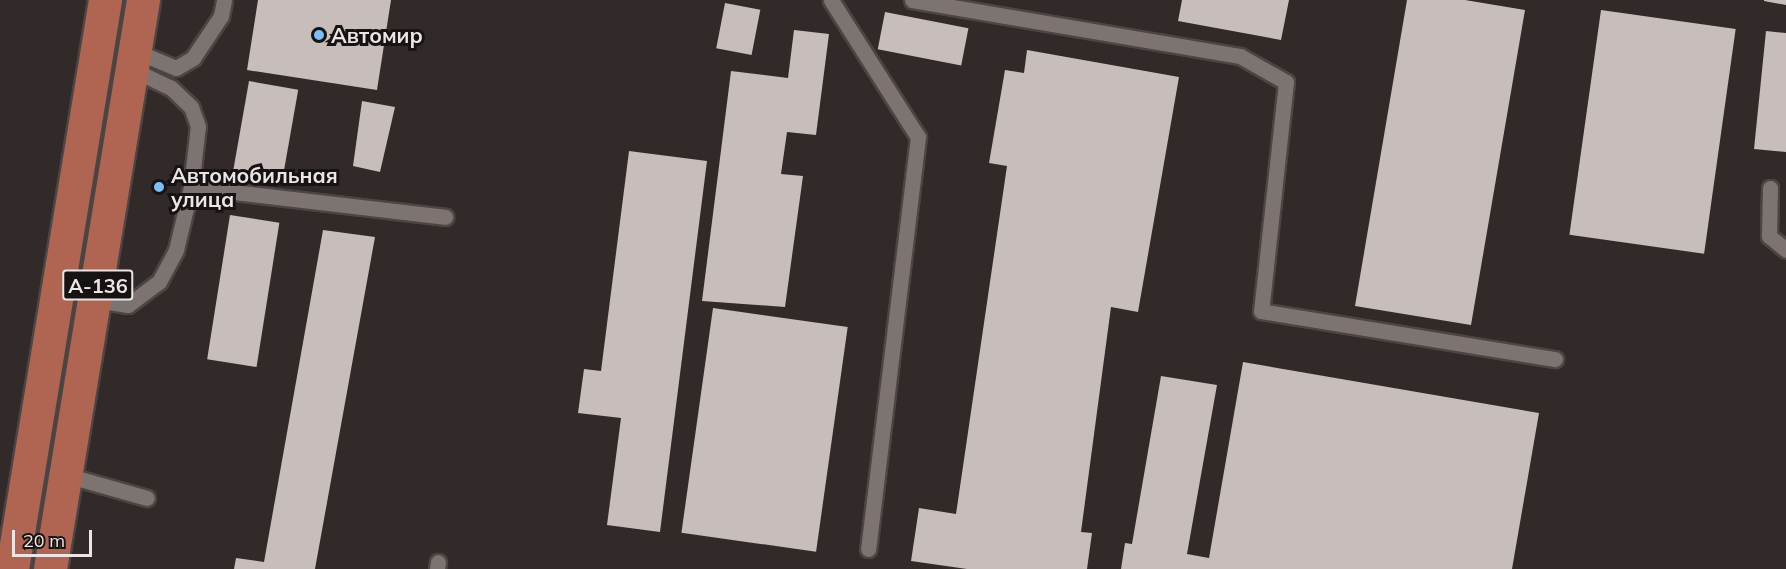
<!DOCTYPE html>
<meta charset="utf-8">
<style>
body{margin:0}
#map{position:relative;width:1786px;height:569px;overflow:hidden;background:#312a28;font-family:Mulish,sans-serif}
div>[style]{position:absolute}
.building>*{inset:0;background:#c7bdba;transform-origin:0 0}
.roads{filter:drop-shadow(2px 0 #4b4543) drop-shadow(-2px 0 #4b4543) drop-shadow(0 2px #4b4543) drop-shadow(0 -2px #4b4543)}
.lane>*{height:15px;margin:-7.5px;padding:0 7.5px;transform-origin:7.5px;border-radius:7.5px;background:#7d7472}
.primary>*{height:33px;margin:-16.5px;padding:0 16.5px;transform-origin:16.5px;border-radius:16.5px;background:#af6551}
.dots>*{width:16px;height:16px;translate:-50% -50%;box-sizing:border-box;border:3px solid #161312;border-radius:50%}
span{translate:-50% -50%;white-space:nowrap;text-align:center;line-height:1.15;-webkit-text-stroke:6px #161312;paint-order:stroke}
.shield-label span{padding:2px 4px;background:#161312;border:2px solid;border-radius:4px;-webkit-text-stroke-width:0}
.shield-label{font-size:20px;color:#ebe6e5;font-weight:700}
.poi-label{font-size:21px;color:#ebe6e5;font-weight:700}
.left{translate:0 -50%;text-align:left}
.scale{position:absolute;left:12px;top:530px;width:80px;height:27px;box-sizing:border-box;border:3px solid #ebe6e5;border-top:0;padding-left:8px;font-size:18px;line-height:21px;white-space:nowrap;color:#ebe6e5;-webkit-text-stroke:4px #161312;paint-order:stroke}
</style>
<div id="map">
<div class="building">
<div style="clip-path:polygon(258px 0,391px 0,377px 90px,247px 70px)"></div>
<div style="clip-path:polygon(1182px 0,1289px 0,1281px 40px,1178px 21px)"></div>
<div style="clip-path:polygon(1407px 0,1465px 0,1525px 10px,1471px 325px,1355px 306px)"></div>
<div style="clip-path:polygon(1786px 0,1786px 5px,1764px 1px,1764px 0)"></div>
<div style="left:725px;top:3px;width:36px;height:46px;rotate:11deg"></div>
<div style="left:1601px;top:10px;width:136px;height:227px;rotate:8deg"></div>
<div style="left:885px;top:12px;width:85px;height:38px;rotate:11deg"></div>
<div style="clip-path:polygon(794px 30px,829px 34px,816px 135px,787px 132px,781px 174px,803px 176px,785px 307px,702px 301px,731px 71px,788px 78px)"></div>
<div style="clip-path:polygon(1766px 31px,1786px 33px,1786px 152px,1754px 149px)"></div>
<div style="clip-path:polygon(1027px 50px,1179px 77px,1138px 312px,1111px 307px,1081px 532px,1092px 533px,1087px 569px,967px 569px,911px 561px,919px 508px,956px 514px,1007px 166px,989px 163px,1005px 70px,1024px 73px)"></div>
<div style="left:249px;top:81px;width:50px;height:93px;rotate:10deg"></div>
<div style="clip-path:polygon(362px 101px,395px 107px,380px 172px,353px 166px)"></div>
<div style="clip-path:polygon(629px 151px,707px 161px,660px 532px,607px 525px,621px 418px,578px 413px,584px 369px,601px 371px)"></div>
<div style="left:230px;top:215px;width:50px;height:146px;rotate:9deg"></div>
<div style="clip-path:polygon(323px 230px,375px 237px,315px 569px,234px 569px,236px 558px,264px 562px)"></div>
<div style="left:713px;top:308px;width:136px;height:227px;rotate:8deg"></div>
<div style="clip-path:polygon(1243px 362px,1539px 413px,1512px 569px,1121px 569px,1125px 543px,1132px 544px,1161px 376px,1217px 385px,1187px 554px,1209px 558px)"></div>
</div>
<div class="roads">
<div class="lane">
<div style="left:831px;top:0;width:162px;rotate:57.6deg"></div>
<div style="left:918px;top:137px;width:415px;rotate:96.9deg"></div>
<div style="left:912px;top:0;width:333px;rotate:9.7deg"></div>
<div style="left:1240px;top:56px;width:53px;rotate:29.5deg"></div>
<div style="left:1286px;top:82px;width:230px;rotate:96.2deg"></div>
<div style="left:1261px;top:311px;width:298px;rotate:9.3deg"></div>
<div style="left:135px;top:51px;width:44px;rotate:22.5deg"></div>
<div style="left:176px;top:68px;width:20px;rotate:-30deg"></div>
<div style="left:193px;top:58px;width:50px;rotate:-56.3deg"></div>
<div style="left:221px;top:16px;width:16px;rotate:-79deg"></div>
<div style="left:191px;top:187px;width:256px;rotate:6.7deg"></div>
<div style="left:1770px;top:188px;width:48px;rotate:91.2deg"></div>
<div style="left:1769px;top:236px;width:22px;rotate:39deg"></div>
<div style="left:96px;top:300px;width:32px;rotate:9deg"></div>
<div style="left:128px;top:305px;width:39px;rotate:-37deg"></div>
<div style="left:159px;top:282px;width:36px;rotate:-62deg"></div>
<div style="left:176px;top:250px;width:65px;rotate:-76.6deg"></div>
<div style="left:191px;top:187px;width:61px;rotate:-83.5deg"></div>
<div style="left:198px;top:126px;width:20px;rotate:-110deg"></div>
<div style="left:191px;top:107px;width:28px;rotate:-136deg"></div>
<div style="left:171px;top:88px;width:43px;rotate:-154deg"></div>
<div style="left:66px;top:475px;width:84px;rotate:15.9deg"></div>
<div style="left:437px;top:569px;width:7px;rotate:-82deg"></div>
</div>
<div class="primary">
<div style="left:12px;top:569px;width:577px;rotate:-80.72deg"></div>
<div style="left:50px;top:569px;width:577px;rotate:-80.72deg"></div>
</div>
</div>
<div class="dots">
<div style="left:319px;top:35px;background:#7bbef9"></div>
<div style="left:159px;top:187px;background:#7bbef9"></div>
</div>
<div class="shield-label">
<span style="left:98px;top:285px">А-136</span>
</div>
<div class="poi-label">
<span class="left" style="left:331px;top:35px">Автомир</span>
<span class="left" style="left:171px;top:187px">Автомобильная<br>улица</span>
</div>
<div class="scale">20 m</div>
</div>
